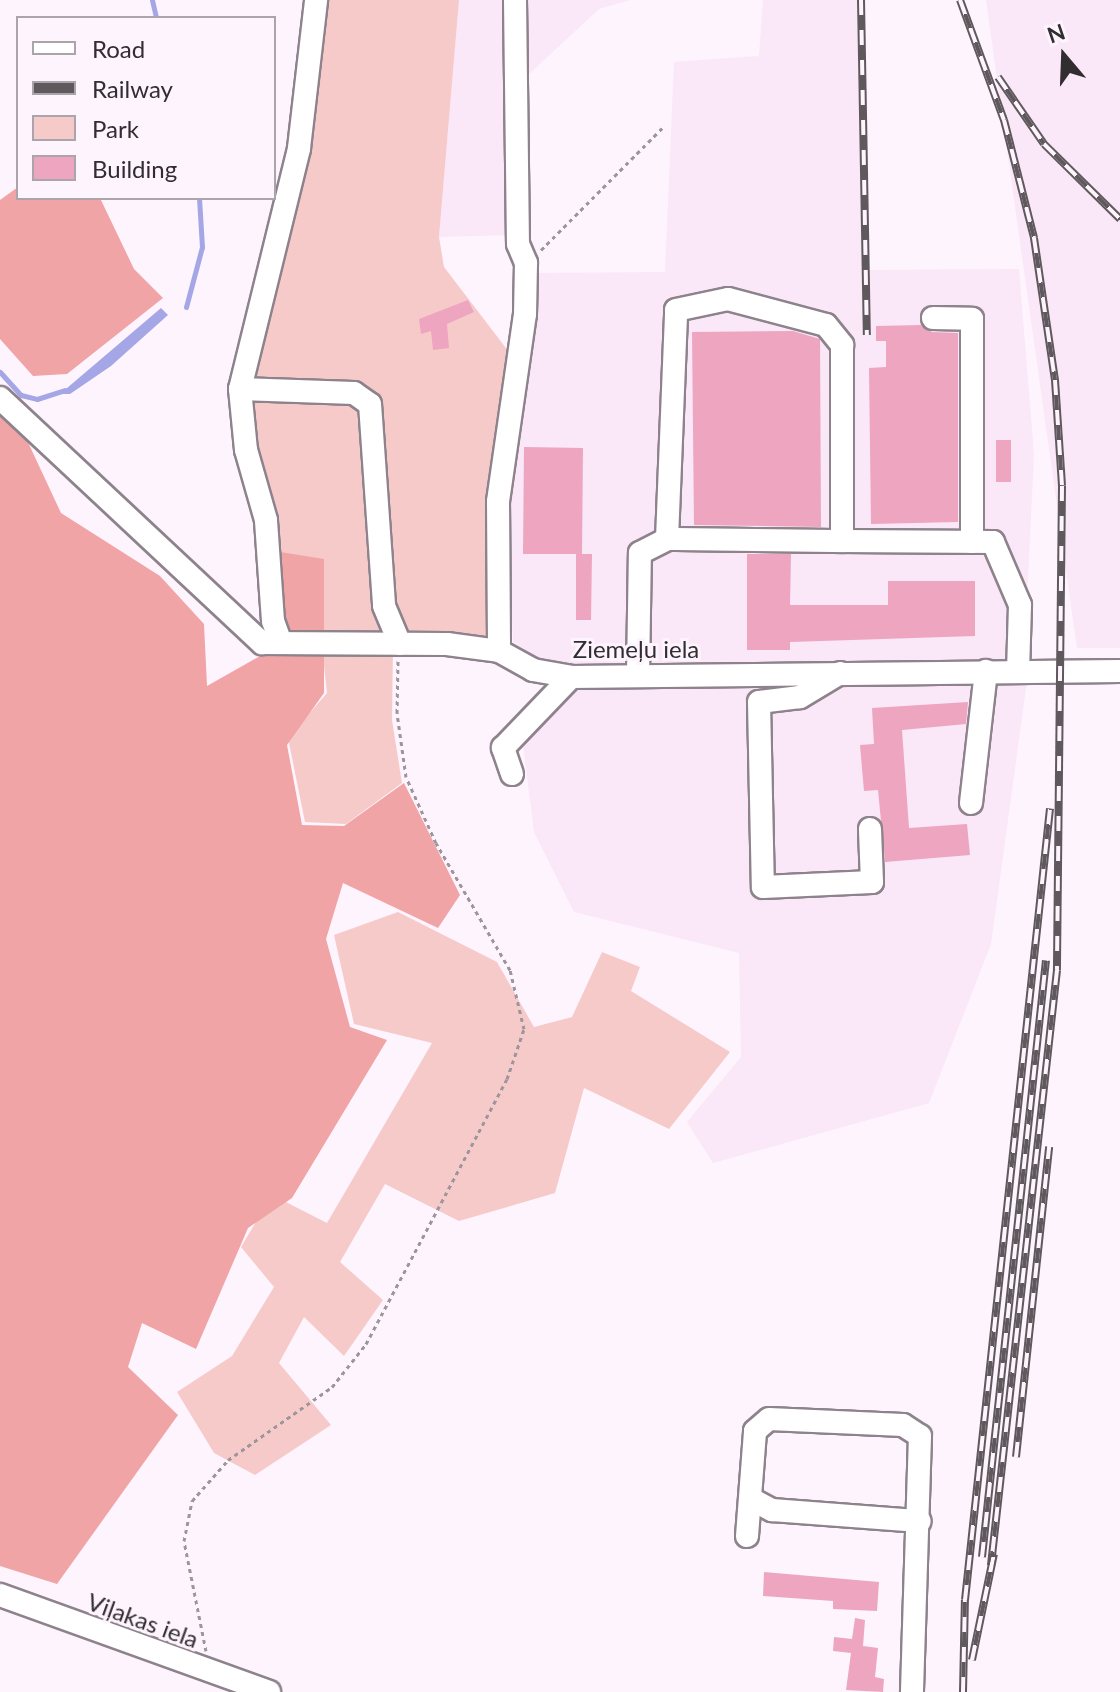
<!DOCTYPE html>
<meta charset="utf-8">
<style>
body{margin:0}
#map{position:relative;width:1120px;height:1692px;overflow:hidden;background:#fef4fd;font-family:Lato,sans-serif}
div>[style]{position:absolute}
.built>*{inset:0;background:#fae7f7}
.green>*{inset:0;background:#f7caca}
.forest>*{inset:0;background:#f1a4a5}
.water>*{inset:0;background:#a5a6e6}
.stream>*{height:5px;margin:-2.5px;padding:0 2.5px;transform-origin:2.5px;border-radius:2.5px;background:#a5a6e6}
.building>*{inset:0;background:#eda5c0;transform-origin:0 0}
.path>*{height:3px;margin-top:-1.5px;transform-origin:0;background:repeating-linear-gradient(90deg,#9c959b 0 4px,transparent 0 8px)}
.roads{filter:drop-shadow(2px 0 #8e838c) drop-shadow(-2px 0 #8e838c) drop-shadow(0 2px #8e838c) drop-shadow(0 -2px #8e838c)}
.minor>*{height:22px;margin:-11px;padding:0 11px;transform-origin:11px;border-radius:11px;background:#fff}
.rail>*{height:8px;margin-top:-4px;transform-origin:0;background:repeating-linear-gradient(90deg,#fef4fd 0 15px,#5f595e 0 30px);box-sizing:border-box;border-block:2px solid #5f595e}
span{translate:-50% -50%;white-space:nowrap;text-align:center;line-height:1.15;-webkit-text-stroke:6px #fef4fd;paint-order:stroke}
.street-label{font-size:24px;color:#312d31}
.legend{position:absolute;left:16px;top:16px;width:260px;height:184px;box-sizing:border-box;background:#fef4fd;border:2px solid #aca4ab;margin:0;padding:10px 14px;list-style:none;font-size:24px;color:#312d31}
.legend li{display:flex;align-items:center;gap:16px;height:40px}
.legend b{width:40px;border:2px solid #aca4ab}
.north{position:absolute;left:1024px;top:16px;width:80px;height:80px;-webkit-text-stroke:6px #fef4fd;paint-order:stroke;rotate:341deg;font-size:22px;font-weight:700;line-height:32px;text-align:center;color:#312d31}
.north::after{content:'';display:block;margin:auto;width:28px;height:36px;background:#312d31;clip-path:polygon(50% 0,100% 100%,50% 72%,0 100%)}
</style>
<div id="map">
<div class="built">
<div style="clip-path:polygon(459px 0,630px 0,599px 9px,529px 74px,508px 75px,510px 235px,439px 237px)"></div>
<div style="clip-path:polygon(763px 0,857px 0,862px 270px,1019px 269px,1034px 455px,1024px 659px,550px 665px,513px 642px,506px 481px,536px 273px,665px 272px,674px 62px,759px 56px)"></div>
<div style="clip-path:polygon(986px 0,1120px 0,1120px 648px,1077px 648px)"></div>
<div style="clip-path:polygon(1027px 681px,991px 944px,929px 1103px,713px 1163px,687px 1122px,741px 1057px,739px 953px,574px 912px,534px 832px,522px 737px,576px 687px)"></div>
</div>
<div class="green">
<div style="clip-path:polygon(311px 0,459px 0,439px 237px,444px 267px,509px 352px,492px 642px,279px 637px,238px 382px,293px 157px)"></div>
<div style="clip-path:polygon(322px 648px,393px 649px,392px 720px,402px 783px,346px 824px,305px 822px,288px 738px,327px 693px)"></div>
<div style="clip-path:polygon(398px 912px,497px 962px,534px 1027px,572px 1017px,602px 952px,640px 967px,631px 991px,730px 1052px,669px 1129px,584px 1088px,555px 1193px,459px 1221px,385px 1184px,340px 1262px,383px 1300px,344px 1356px,304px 1317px,279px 1363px,331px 1425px,255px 1475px,214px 1453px,177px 1392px,232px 1356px,274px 1287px,241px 1247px,272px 1195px,327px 1223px,432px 1043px,354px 1024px,334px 935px)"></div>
</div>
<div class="forest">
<div style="clip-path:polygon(18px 187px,18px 198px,100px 198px,134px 269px,163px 298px,67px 374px,33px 376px,0 339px,0 200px)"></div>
<div style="clip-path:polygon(0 410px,19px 423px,61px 513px,160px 576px,204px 624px,207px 686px,276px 647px,268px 550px,324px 559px,324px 693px,287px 745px,302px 825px,344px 826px,404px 783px,460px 895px,438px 928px,343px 883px,326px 939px,350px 1027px,387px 1040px,292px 1198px,248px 1228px,196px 1349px,142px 1323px,128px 1367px,178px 1415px,57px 1584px,0 1566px)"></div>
</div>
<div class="water">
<div style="clip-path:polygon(161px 308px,168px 315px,111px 366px,70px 394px,60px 394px)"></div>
</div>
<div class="stream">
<div style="left:152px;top:0;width:18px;rotate:77deg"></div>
<div style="left:186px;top:307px;width:62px;rotate:-75.1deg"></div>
<div style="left:202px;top:247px;width:49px;rotate:-93.5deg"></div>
<div style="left:0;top:372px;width:31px;rotate:48deg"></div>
<div style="left:21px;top:395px;width:16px;rotate:14deg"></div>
<div style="left:37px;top:399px;width:29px;rotate:-18deg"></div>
</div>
<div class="building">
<div style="clip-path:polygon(468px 300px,474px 312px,447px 324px,449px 348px,433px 350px,431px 331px,421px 334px,419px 319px)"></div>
<div style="clip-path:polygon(921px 325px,932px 332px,958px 333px,958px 522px,871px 524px,869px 368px,886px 367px,886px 341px,876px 341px,876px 326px)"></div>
<div style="clip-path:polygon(793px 331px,820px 339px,821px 527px,694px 525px,692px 332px)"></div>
<div style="left:996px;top:440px;width:15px;height:42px"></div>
<div style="clip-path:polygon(524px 447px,583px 448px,582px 554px,592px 554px,591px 620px,576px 620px,576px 554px,523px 554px)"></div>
<div style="clip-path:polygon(747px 554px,791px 554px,790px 605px,888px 605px,888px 581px,975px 581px,975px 636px,790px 642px,790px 650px,747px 650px)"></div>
<div style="clip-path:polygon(968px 702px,966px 724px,902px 730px,909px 828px,967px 824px,970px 855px,885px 862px,878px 790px,864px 791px,860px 745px,874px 744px,872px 708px)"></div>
<div style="clip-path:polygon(764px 1572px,879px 1582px,877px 1611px,833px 1609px,833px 1601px,763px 1596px)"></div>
<div style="clip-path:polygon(855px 1618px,865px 1620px,863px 1646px,878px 1648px,875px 1677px,884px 1679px,883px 1692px,846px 1690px,851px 1653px,833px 1651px,834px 1637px,852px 1639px)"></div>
</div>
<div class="path">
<div style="left:541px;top:250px;width:175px;rotate:-45.2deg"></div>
<div style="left:206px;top:1651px;width:112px;rotate:-101.3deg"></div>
<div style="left:184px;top:1541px;width:41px;rotate:-78.7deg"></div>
<div style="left:192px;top:1501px;width:55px;rotate:-48.7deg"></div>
<div style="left:228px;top:1460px;width:127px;rotate:-35.1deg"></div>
<div style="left:332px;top:1387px;width:55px;rotate:-51.7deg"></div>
<div style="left:366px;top:1344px;width:300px;rotate:-62deg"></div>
<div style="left:507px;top:1079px;width:53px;rotate:-71.2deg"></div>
<div style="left:524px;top:1029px;width:61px;rotate:-103.3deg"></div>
<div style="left:510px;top:970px;width:147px;rotate:-120.2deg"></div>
<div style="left:436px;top:843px;width:72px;rotate:-114.4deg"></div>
<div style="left:406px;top:777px;width:65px;rotate:-98deg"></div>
<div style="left:397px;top:713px;width:53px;rotate:-88.9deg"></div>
</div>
<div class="roads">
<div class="minor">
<div style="left:515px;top:0;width:244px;rotate:89.3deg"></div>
<div style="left:518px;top:244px;width:21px;rotate:67deg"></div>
<div style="left:526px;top:263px;width:51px;rotate:91.1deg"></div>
<div style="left:525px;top:314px;width:189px;rotate:98.2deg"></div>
<div style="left:498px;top:501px;width:150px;rotate:89.6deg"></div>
<div style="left:499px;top:651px;width:39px;rotate:29deg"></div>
<div style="left:533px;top:670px;width:39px;rotate:10deg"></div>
<div style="left:571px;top:677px;width:549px;rotate:-0.63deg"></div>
<div style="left:933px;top:318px;width:39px;rotate:1deg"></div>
<div style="left:972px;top:319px;width:223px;rotate:90deg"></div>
<div style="left:240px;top:389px;width:114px;rotate:2deg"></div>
<div style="left:354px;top:393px;width:19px;rotate:35deg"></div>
<div style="left:370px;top:404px;width:202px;rotate:86deg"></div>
<div style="left:384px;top:606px;width:41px;rotate:67.2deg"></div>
<div style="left:0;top:398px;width:359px;rotate:43.1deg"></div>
<div style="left:262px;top:643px;width:185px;rotate:0.3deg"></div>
<div style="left:447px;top:644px;width:52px;rotate:7.7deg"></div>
<div style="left:842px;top:541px;width:151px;rotate:0.4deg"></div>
<div style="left:993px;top:542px;width:69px;rotate:66.8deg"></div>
<div style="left:1020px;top:605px;width:66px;rotate:91.7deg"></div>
<div style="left:281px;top:643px;width:23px;rotate:-110deg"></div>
<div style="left:273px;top:621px;width:101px;rotate:-94deg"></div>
<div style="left:266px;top:520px;width:73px;rotate:-105.9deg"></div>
<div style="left:246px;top:450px;width:61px;rotate:-95.6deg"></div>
<div style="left:240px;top:389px;width:248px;rotate:-76.2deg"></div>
<div style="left:299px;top:148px;width:149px;rotate:-83.4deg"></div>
<div style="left:840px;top:673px;width:47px;rotate:149deg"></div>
<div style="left:800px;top:697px;width:41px;rotate:173deg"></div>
<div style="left:759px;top:702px;width:185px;rotate:88.8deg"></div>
<div style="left:763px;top:887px;width:109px;rotate:-2.6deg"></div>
<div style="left:872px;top:882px;width:53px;rotate:-92.2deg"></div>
<div style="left:638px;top:675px;width:122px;rotate:-89.1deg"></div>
<div style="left:640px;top:553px;width:30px;rotate:-27deg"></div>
<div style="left:667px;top:539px;width:229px;rotate:-87.7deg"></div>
<div style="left:676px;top:310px;width:53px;rotate:-11.9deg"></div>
<div style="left:728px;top:299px;width:101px;rotate:14.9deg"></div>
<div style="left:826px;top:325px;width:26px;rotate:51deg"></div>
<div style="left:842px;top:345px;width:196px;rotate:90deg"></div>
<div style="left:842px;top:541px;width:175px;rotate:-179.3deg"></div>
<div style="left:512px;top:774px;width:28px;rotate:-109deg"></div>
<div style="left:503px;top:748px;width:98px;rotate:-46.2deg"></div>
<div style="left:971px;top:803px;width:133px;rotate:-83.5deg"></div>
<div style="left:751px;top:1499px;width:24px;rotate:28deg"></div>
<div style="left:772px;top:1510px;width:148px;rotate:4.3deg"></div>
<div style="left:747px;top:1536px;width:105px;rotate:-85.6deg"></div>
<div style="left:755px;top:1431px;width:18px;rotate:-41deg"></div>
<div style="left:769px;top:1419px;width:134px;rotate:2.6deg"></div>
<div style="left:903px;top:1425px;width:20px;rotate:33deg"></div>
<div style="left:920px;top:1436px;width:256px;rotate:91.8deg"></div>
<div style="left:0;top:1595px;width:286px;rotate:19.8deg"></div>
</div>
</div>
<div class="rail">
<div style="left:861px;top:0;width:335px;rotate:89deg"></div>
<div style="left:960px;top:0;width:128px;rotate:69.9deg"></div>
<div style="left:1004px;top:120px;width:122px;rotate:75.7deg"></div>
<div style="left:1034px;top:238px;width:144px;rotate:81.6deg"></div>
<div style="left:1055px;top:380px;width:106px;rotate:86.2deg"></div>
<div style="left:1062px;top:486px;width:484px;rotate:90.6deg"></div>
<div style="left:1057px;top:970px;width:599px;rotate:96.33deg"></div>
<div style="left:998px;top:77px;width:81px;rotate:55.5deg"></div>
<div style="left:1044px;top:144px;width:107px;rotate:44.6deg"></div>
<div style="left:1016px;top:1457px;width:312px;rotate:-83.9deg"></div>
<div style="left:982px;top:1557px;width:600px;rotate:-83.88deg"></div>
<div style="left:972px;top:1660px;width:108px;rotate:-78.3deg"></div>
<div style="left:963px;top:1692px;width:92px;rotate:-88.8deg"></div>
<div style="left:965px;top:1600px;width:796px;rotate:-83.87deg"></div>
</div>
<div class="street-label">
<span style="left:636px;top:649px">Ziemeļu iela</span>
<span style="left:143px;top:1620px;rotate:20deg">Viļakas iela</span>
</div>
<ul class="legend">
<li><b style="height:10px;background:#fff"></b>Road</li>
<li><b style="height:10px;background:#5f595e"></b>Railway</li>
<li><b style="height:22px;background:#f7caca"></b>Park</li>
<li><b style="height:22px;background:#eda5c0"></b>Building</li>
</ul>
<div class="north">N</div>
</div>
